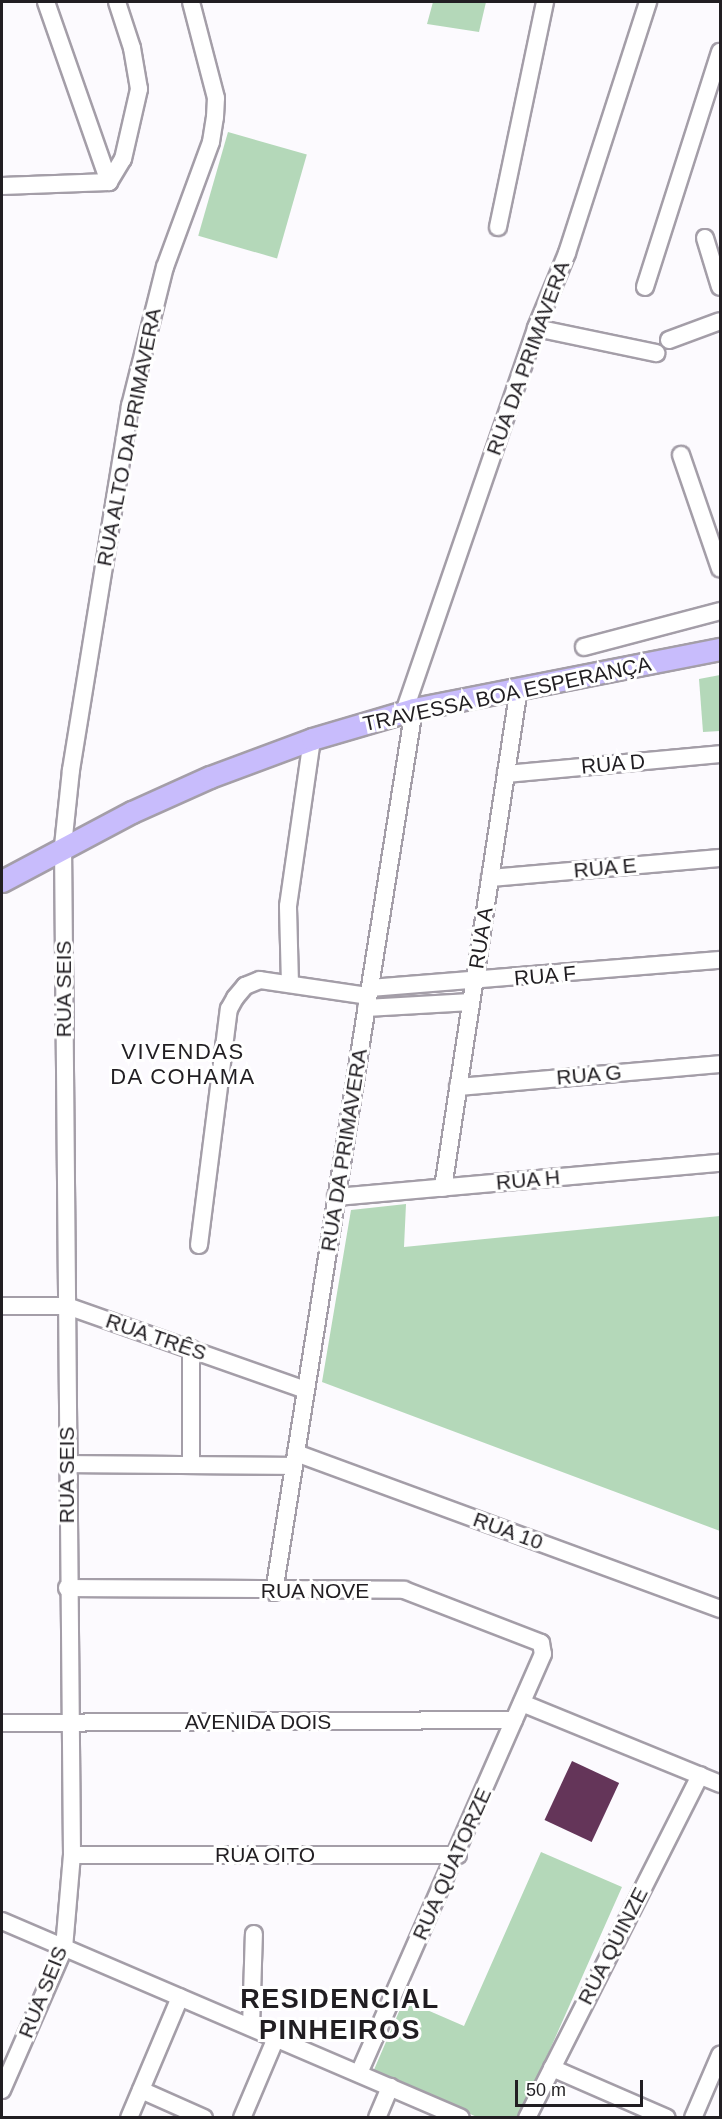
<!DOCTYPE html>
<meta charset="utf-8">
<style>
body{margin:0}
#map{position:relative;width:722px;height:2119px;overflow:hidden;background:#fcfafe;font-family:Helvetica,sans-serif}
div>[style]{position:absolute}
.green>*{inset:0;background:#b4d8b9;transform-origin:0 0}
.building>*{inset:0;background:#643559;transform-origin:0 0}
.roads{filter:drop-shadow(2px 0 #a49ea8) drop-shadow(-2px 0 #a49ea8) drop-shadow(0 2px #a49ea8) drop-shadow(0 -2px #a49ea8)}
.minor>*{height:16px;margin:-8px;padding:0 8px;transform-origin:8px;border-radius:8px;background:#fff}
.major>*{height:21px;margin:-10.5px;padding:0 10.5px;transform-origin:10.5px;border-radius:10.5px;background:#c8bcfc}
span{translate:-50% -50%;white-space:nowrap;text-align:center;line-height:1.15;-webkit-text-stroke:6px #fff;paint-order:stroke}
.street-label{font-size:21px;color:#211e22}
.neighbourhood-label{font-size:22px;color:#211e22;letter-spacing:1.5px}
.district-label{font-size:27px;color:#211e22;font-weight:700;letter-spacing:1.5px}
.frame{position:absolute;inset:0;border:3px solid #211e22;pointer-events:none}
.scale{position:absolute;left:515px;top:2080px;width:128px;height:27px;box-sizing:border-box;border:3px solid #211e22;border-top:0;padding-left:8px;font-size:18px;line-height:21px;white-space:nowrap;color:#211e22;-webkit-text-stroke:4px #fff;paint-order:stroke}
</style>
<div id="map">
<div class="green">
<div style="clip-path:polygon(433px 2px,486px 2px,479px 32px,427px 24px)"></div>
<div style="left:228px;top:132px;width:82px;height:108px;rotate:16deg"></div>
<div style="clip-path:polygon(720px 675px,720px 731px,703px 732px,699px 679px)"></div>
<div style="clip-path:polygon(406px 1204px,404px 1247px,720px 1216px,720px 1531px,322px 1382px,351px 1210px)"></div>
<div style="clip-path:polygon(541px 1852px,622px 1887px,520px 2117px,477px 2117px,373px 2072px,404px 2000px,464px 2026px)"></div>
</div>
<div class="building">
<div style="left:572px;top:1761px;width:52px;height:65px;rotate:25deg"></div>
</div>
<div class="roads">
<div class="minor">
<div style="left:46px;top:2px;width:191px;rotate:70.7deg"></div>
<div style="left:2px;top:186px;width:107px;rotate:-2.1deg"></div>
<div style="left:109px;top:182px;width:27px;rotate:-59deg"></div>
<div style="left:123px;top:159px;width:72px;rotate:-77.1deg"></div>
<div style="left:139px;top:89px;width:42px;rotate:-99.7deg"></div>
<div style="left:132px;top:48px;width:48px;rotate:-108.1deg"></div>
<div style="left:498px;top:227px;width:230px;rotate:-78.2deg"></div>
<div style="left:705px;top:238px;width:51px;rotate:73deg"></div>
<div style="left:645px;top:287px;width:247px;rotate:-72.3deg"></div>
<div style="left:536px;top:328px;width:123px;rotate:11.8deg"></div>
<div style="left:669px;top:340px;width:54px;rotate:-20.4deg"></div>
<div style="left:681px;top:455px;width:120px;rotate:71deg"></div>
<div style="left:584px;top:647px;width:141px;rotate:-14.8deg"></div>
<div style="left:404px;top:712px;width:406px;rotate:-71deg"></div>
<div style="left:536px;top:328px;width:81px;rotate:-67.5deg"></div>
<div style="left:567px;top:253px;width:264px;rotate:-72.1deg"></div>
<div style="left:506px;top:774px;width:215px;rotate:-5.3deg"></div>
<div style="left:490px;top:878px;width:231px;rotate:-5deg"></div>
<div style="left:290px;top:984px;width:78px;rotate:-91.5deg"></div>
<div style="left:288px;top:906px;width:169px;rotate:-81.8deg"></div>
<div style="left:370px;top:988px;width:351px;rotate:-4.6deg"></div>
<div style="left:366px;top:1008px;width:105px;rotate:-3.3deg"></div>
<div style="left:458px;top:1087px;width:263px;rotate:-5deg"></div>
<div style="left:443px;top:1188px;width:506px;rotate:-81.36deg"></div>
<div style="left:336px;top:1197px;width:386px;rotate:-5.1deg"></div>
<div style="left:199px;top:1245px;width:238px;rotate:-82.8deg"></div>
<div style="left:229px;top:1009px;width:13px;rotate:-61deg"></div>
<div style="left:235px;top:998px;width:16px;rotate:-50deg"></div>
<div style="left:245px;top:986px;width:16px;rotate:-22deg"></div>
<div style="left:260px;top:980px;width:109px;rotate:8.4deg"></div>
<div style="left:2px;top:1306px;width:65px"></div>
<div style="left:67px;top:1306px;width:253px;rotate:19.4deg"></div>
<div style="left:191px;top:1349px;width:116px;rotate:90deg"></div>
<div style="left:296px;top:1453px;width:452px;rotate:20.2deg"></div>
<div style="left:68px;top:1464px;width:226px;rotate:0.5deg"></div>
<div style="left:67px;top:1588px;width:337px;rotate:0.3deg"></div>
<div style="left:404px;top:1590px;width:147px;rotate:21.1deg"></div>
<div style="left:541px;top:1643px;width:11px;rotate:80deg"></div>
<div style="left:543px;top:1654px;width:458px;rotate:113.7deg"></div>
<div style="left:274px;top:1592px;width:894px;rotate:-80.99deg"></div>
<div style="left:522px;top:1703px;width:214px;rotate:22.2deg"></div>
<div style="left:2px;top:1723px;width:512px;rotate:-0.34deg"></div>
<div style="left:72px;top:1855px;width:386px"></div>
<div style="left:2px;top:1921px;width:499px;rotate:23.2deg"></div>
<div style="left:251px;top:2027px;width:93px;rotate:-88.2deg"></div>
<div style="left:552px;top:2068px;width:125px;rotate:23.5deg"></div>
<div style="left:2px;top:2090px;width:155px;rotate:-66.4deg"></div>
<div style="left:64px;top:1948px;width:93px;rotate:-85.1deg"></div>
<div style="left:72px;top:1855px;width:1009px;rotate:-90.51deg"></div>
<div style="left:63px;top:846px;width:76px;rotate:-84deg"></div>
<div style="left:71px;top:770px;width:369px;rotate:-80.8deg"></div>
<div style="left:130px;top:406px;width:143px;rotate:-75.9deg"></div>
<div style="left:165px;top:267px;width:133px;rotate:-69.8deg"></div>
<div style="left:211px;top:142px;width:25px;rotate:-81deg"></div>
<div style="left:215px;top:117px;width:19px;rotate:-87deg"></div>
<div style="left:216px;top:98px;width:99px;rotate:-104.6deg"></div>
<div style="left:141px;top:2090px;width:69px;rotate:24deg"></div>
<div style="left:129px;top:2118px;width:131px;rotate:-67.1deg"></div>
<div style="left:242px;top:2118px;width:87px;rotate:-67deg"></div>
<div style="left:377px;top:2118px;width:34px;rotate:-67deg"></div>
<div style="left:527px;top:2118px;width:384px;rotate:-63.2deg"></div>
<div style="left:693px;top:2118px;width:69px;rotate:-66.8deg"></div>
</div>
<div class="major">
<div style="left:2px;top:881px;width:147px;rotate:-28deg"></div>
<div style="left:132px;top:812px;width:85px;rotate:-24.2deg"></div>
<div style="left:210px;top:777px;width:109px;rotate:-20.4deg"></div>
<div style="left:312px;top:739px;width:106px;rotate:-16.4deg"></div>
<div style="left:414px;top:709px;width:312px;rotate:-11.1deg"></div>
</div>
</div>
<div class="street-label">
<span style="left:528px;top:358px;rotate:-70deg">RUA DA PRIMAVERA</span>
<span style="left:129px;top:437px;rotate:-79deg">RUA ALTO DA PRIMAVERA</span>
<span style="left:507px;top:694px;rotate:-12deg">TRAVESSA BOA ESPERANÇA</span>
<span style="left:613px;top:764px;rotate:-5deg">RUA D</span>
<span style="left:605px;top:868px;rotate:-5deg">RUA E</span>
<span style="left:481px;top:938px;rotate:-81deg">RUA A</span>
<span style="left:545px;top:976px;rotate:-5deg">RUA F</span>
<span style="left:64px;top:989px;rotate:-90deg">RUA SEIS</span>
<span style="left:589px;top:1075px;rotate:-5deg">RUA G</span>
<span style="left:344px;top:1150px;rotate:-81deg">RUA DA PRIMAVERA</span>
<span style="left:528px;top:1180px;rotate:-5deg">RUA H</span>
<span style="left:156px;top:1337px;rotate:19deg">RUA TRÊS</span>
<span style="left:67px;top:1475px;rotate:-90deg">RUA SEIS</span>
<span style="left:508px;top:1531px;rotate:20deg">RUA 10</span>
<span style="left:315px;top:1591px">RUA NOVE</span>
<span style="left:258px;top:1722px">AVENIDA DOIS</span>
<span style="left:265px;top:1855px">RUA OITO</span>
<span style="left:452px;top:1864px;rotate:-66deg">RUA QUATORZE</span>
<span style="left:613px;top:1946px;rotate:-63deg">RUA QUINZE</span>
<span style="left:43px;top:1992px;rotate:-68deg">RUA SEIS</span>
</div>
<div class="neighbourhood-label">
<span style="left:183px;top:1064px">VIVENDAS<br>DA COHAMA</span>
</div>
<div class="district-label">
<span style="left:340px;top:2015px">RESIDENCIAL<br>PINHEIROS</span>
</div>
<div class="frame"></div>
<div class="scale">50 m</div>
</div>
